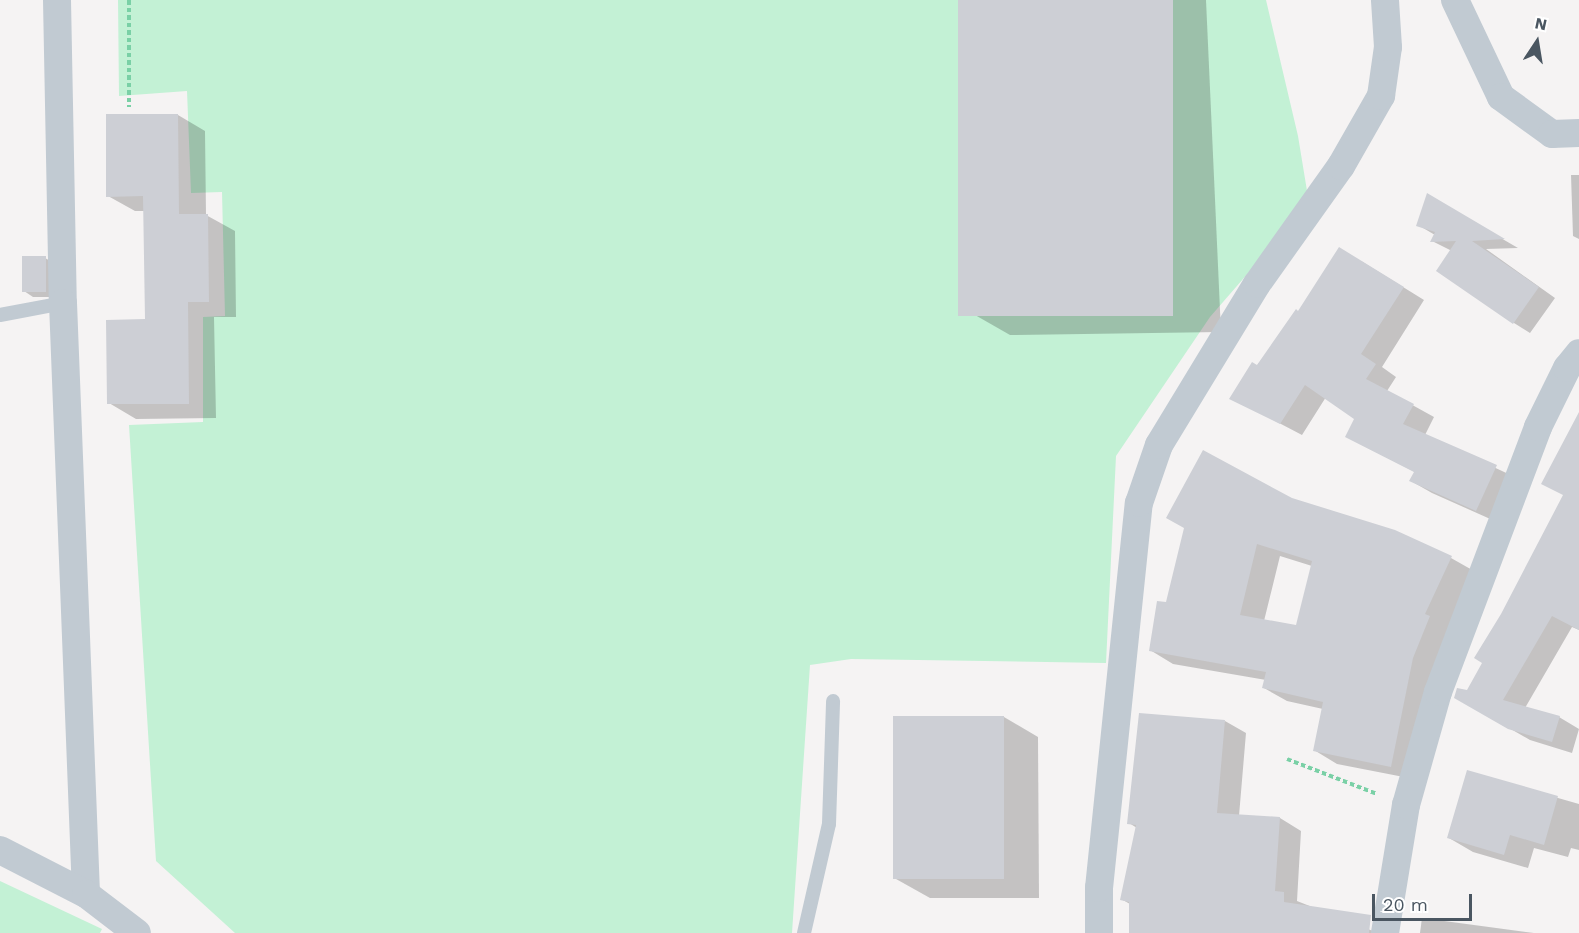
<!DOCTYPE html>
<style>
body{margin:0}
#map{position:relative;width:1579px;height:933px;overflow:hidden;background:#f5f3f3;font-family:"Work Sans",sans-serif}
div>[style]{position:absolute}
.green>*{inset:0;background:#c3f1d5}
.shadow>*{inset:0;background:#0003}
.building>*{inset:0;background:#cdcfd5;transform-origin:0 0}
.path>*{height:4px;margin-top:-2px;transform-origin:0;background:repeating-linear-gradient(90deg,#7ad0a6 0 4.5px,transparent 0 7.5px)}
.service>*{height:14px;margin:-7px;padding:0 7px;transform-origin:7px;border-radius:7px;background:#c1cad2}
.minor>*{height:28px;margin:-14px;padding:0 14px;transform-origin:14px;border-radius:14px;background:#c1cad2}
span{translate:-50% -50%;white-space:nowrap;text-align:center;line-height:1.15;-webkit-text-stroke:4.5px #fff;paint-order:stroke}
.north{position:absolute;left:1507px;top:12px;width:60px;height:60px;-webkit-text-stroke:4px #fff;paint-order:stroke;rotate:12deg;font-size:16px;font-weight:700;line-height:24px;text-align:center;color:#4a5661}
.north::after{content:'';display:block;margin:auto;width:21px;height:27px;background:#4a5661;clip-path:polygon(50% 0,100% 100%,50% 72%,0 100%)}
.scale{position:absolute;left:1372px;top:894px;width:100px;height:27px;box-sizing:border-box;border:3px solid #4a5661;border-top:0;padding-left:8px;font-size:18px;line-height:21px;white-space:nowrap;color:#4a5661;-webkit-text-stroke:4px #fff;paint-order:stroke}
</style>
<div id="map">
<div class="green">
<div style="clip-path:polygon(118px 0,1266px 0,1298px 136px,1309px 203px,1210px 317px,1116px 456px,1106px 663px,851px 659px,810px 665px,792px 933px,235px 933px,156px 861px,129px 425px,203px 422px,203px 317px,225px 316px,222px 192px,191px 193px,187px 91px,119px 96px)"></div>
<div style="clip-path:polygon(0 881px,102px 929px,100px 933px,0 933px)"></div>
</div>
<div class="shadow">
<div style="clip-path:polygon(959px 0,1206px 0,1221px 332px,1010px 335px,975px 315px)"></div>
<div style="clip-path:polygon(178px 115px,205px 131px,206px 215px,235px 231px,236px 317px,214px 317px,216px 418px,136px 419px,109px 403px,147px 321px,145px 211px,135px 211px,108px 196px)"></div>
<div style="clip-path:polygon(1571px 175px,1579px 175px,1579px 239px,1573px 236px)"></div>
<div style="clip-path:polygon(1444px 205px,1518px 248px,1486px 249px,1555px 298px,1530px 333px,1514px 323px,1452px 251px,1432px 241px,1435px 235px,1418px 225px)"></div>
<div style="clip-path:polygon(45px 258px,54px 263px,55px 297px,33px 297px,24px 291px)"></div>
<div style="clip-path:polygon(1361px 261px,1424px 300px,1382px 367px,1396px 377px,1387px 391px,1434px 417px,1425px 435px,1517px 478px,1497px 522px,1432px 493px,1411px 481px,1415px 472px,1347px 437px,1356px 418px,1326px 397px,1302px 435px,1231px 398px,1299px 313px)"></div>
<div style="clip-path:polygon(1579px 418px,1579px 630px,1572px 627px,1525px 708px,1559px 717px,1579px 729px,1572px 753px,1530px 740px,1455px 697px,1467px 692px,1484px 662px,1503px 615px,1564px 496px)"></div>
<div style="clip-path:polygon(evenodd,1291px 499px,1451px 558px,1474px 571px,1414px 779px,1337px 764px,1314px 750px,1323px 709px,1287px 701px,1264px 688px,1266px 680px,1173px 664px,1150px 650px,1167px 604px,1291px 499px,1280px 556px,1312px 566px,1297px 627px,1264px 621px,1280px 556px)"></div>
<div style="clip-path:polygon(1004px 717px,1038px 737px,1039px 898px,930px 898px,896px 879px)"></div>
<div style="clip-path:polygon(1225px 721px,1246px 733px,1239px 816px,1280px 818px,1301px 831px,1297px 901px,1378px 933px,1131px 933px,1130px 904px,1121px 899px,1137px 828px,1129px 823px)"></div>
<div style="clip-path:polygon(1468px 772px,1579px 804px,1579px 850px,1571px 848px,1568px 857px,1534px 848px,1528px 868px,1473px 852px,1449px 838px)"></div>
<div style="clip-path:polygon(1422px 918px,1534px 933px,1420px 933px)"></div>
</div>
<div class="building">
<div style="left:958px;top:0;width:215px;height:316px"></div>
<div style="clip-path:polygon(106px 114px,178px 114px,179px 214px,208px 214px,209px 302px,188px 302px,189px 404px,107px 404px,106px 320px,145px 319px,143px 196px,106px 197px)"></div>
<div style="clip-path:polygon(1427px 193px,1505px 239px,1472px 241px,1539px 287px,1513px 324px,1436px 271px,1456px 241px,1430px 242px,1435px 232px,1416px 226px)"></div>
<div style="clip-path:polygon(1339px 247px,1404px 287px,1361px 354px,1376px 364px,1366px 379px,1414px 404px,1403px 424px,1497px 465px,1476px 511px,1409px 481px,1414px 472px,1345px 437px,1354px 419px,1305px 385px,1280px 424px,1229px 399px,1252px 362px,1257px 365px,1296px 309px,1298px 311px)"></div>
<div style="left:22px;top:256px;width:24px;height:36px"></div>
<div style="clip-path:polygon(1579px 412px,1579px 630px,1552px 616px,1503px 700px,1560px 716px,1552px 742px,1508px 729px,1454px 698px,1457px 688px,1467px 690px,1482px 663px,1474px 658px,1501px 614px,1563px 495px,1541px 484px)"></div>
<div style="clip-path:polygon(evenodd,1203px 450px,1292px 498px,1395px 530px,1452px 556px,1425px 614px,1430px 616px,1413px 658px,1391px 767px,1313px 751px,1323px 702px,1262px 688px,1266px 672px,1149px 651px,1157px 601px,1166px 602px,1184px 528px,1166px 518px,1203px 450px,1257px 544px,1312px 561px,1296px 625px,1240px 615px,1257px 544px)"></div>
<div style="clip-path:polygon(1139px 713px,1225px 720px,1217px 813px,1280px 817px,1275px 891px,1284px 892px,1284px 902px,1371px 915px,1369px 933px,1129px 933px,1129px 902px,1120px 900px,1136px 825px,1127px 824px)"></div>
<div style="left:893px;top:716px;width:111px;height:163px"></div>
<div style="clip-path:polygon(1467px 770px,1558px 796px,1544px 845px,1510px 835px,1504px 855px,1447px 838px)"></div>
</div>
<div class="path">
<div style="left:129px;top:0;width:107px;rotate:90deg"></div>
<div style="left:1287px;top:759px;width:97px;rotate:21.3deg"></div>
</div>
<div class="service">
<div style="left:0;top:315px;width:64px;rotate:-10.8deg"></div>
<div style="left:804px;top:933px;width:112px;rotate:-77.1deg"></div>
<div style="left:829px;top:824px;width:123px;rotate:-88.1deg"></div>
</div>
<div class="minor">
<div style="left:57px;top:0;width:303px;rotate:88.9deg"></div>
<div style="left:63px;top:303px;width:591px;rotate:87.77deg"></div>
<div style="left:1455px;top:0;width:107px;rotate:64.6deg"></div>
<div style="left:1501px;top:97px;width:63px;rotate:36deg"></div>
<div style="left:1552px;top:134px;width:27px;rotate:-2deg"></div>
<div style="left:0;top:850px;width:97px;rotate:27.1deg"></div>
<div style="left:86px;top:894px;width:64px;rotate:37.4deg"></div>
<div style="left:1099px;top:933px;width:45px;rotate:-90deg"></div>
<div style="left:1099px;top:888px;width:387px;rotate:-84.1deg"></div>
<div style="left:1139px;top:503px;width:61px;rotate:-71deg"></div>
<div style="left:1159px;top:445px;width:188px;rotate:-58.7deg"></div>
<div style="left:1257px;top:284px;width:145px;rotate:-54.6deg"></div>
<div style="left:1341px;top:166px;width:81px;rotate:-60.3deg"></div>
<div style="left:1381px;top:96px;width:49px;rotate:-81.9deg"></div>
<div style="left:1388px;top:47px;width:47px;rotate:-93.7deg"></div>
<div style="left:1385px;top:933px;width:130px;rotate:-80.7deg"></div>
<div style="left:1406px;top:805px;width:117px;rotate:-74.2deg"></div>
<div style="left:1438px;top:692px;width:283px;rotate:-69.3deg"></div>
<div style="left:1538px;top:427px;width:66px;rotate:-63.8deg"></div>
<div style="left:1567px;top:368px;width:19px;rotate:-51deg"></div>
</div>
<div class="north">N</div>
<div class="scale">20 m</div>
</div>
